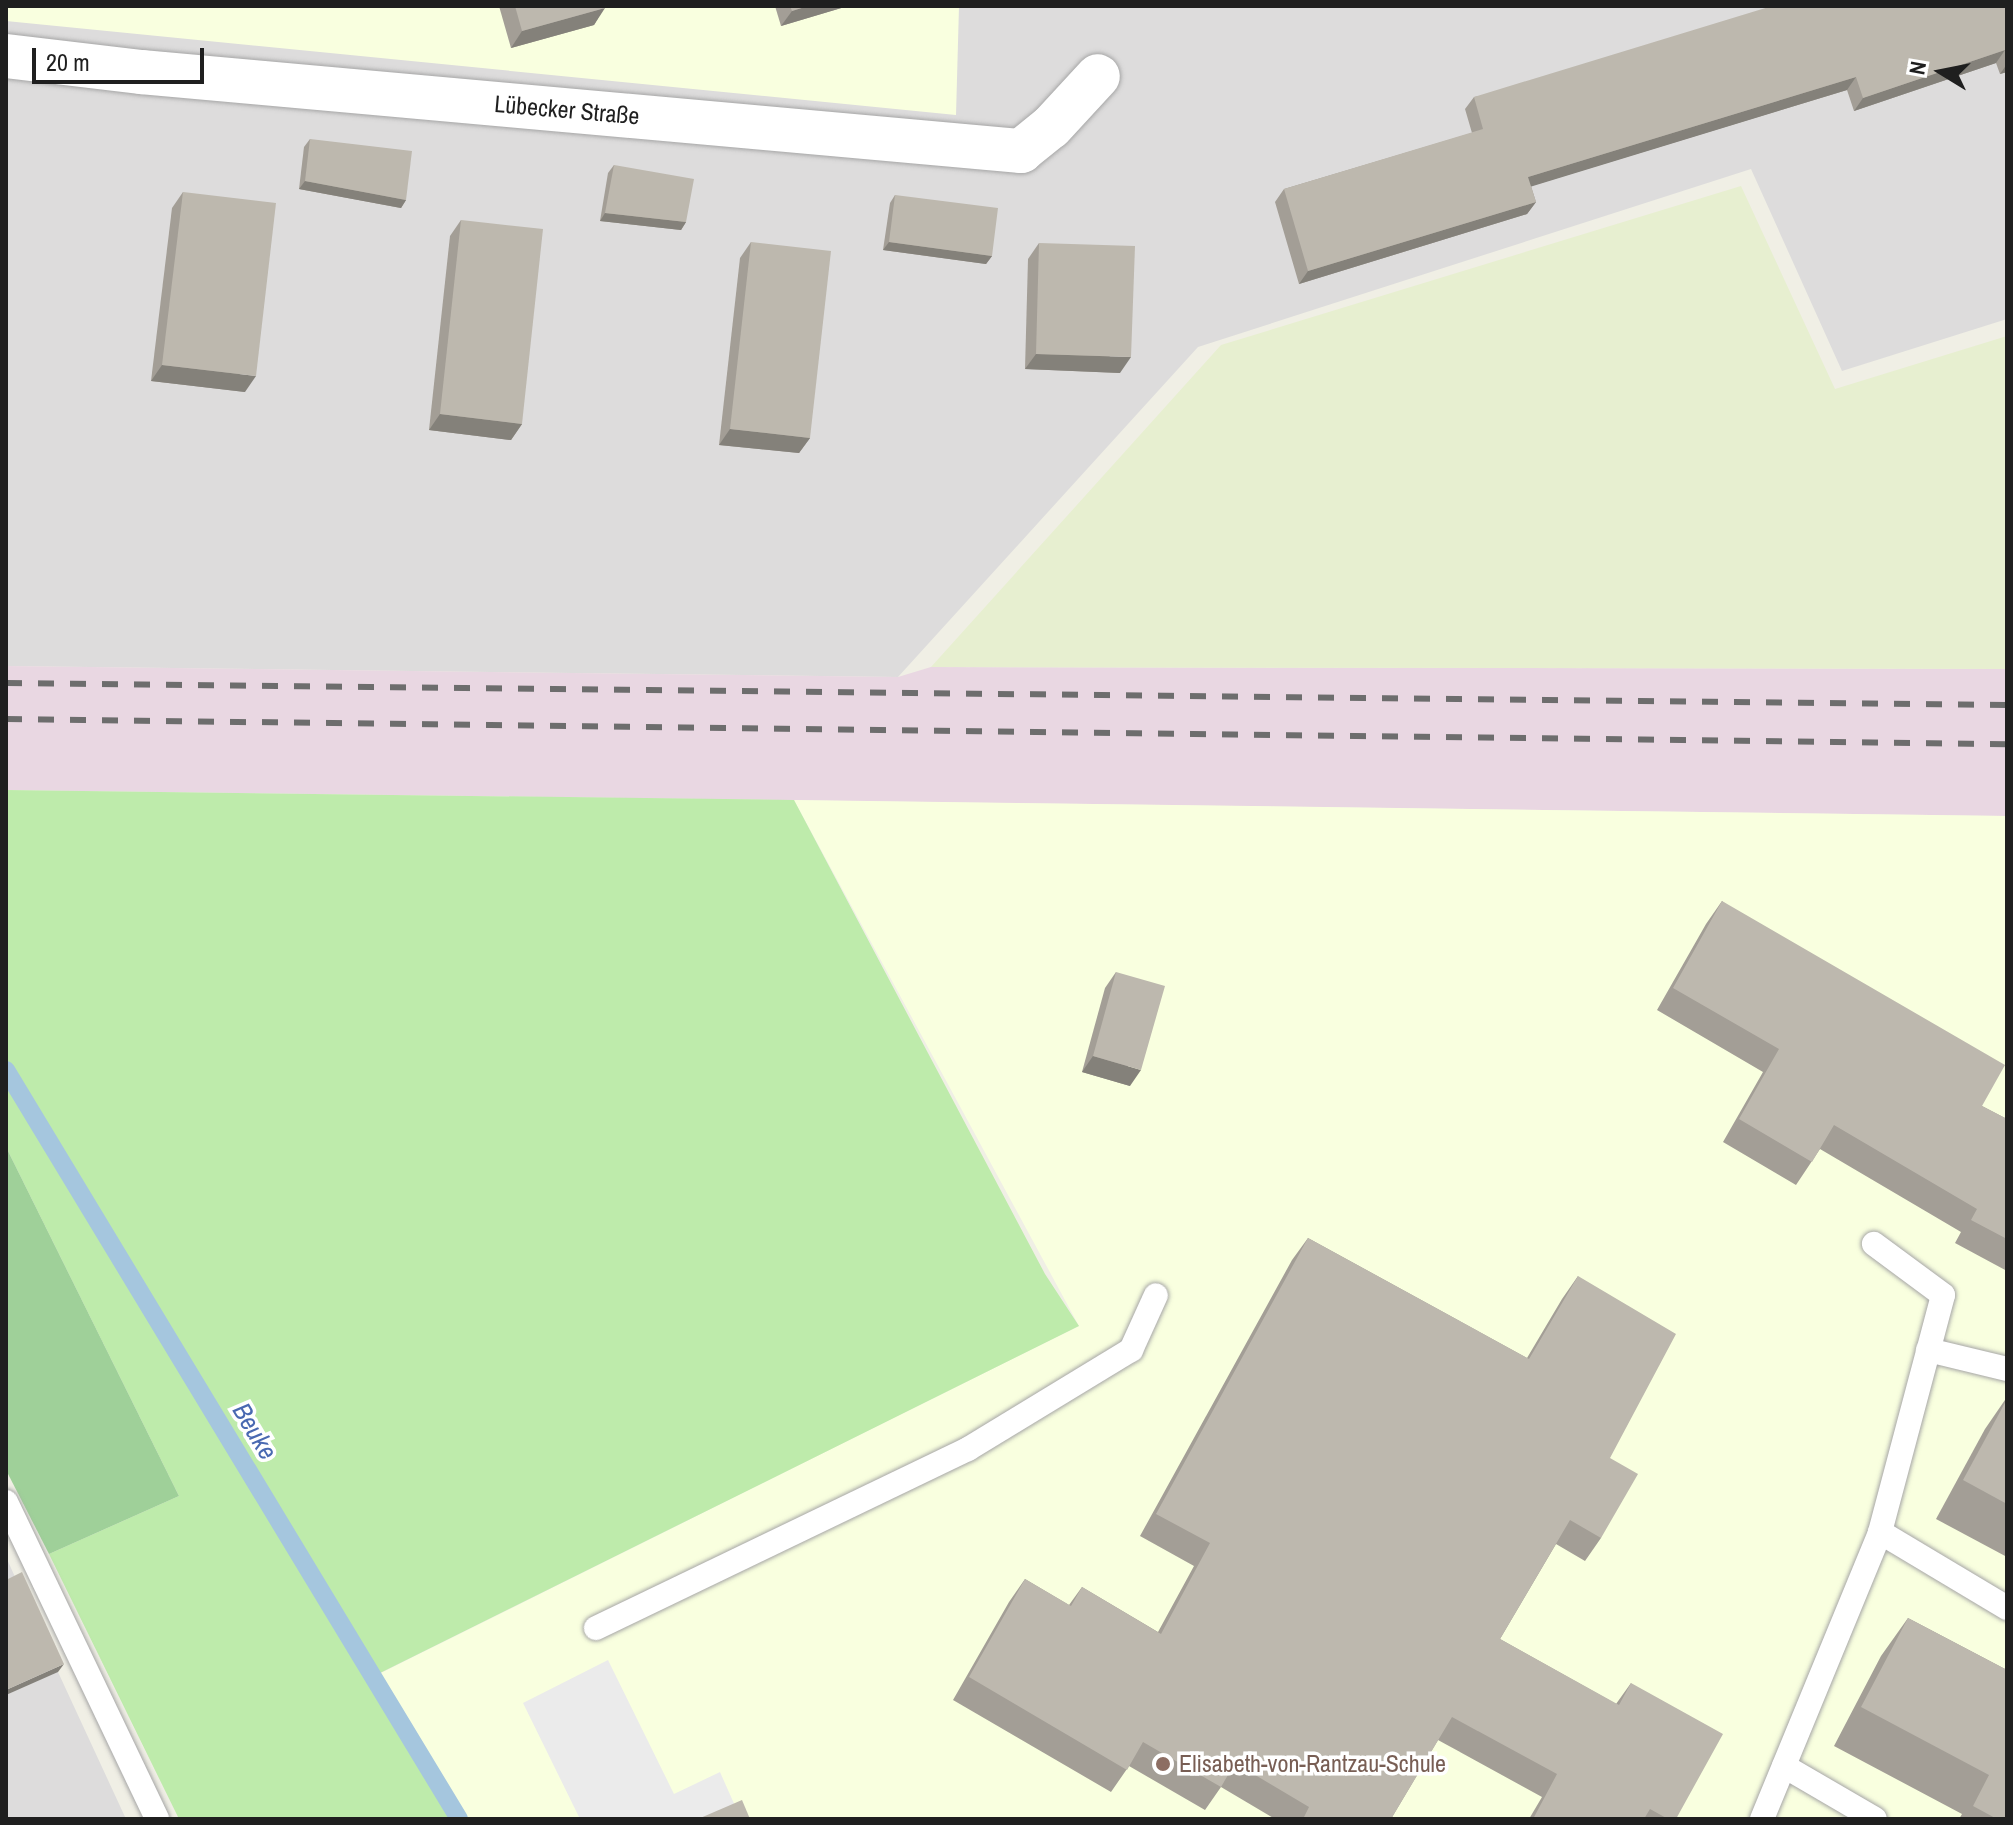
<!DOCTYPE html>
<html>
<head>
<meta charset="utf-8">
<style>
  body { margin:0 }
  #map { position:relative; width:2013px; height:1825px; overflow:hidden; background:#f0efe5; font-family:"Archivo Narrow",sans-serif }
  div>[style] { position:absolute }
  .residential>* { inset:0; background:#dddcdc }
  .industrial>* { inset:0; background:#e9d7e2 }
  .education>* { inset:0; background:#f9ffdf }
  .farmland>* { inset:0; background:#e7efd0 }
  .grass>* { inset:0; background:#beebab }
  .forest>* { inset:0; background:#9fd099 }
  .parking>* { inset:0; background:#ebebeb }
  .stream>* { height:18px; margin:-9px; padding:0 9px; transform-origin:9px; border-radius:9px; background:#a5c6de }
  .roads { filter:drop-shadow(0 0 2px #a6a6a6) drop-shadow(0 0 2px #a6a6a6) }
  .lane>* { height:24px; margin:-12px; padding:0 12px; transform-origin:12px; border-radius:12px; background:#fff }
  .street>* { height:44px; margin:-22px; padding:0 22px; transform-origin:22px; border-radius:22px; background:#fff }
  .rail>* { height:6px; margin-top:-3px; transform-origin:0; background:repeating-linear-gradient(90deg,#6d6d6d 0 16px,transparent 0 32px) }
  .wall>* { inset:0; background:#a39e96 }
  .shaded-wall>* { inset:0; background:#84817a }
  .building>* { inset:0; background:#bdb8ae }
  .dots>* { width:22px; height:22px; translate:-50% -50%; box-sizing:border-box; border:4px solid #fff; border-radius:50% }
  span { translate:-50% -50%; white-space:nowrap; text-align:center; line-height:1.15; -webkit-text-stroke:7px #fff; paint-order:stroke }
  .street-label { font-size:24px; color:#1f1f1f }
  .education-label { font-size:24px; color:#785e54 }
  .left { translate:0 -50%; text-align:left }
  .water-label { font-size:26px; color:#4969b1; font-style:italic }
  .frame { position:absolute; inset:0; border:8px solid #1f1f1f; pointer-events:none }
  .north { position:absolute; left:1901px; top:32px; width:80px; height:80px; -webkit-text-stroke:6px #fff; paint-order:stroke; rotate:280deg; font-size:22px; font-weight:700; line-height:32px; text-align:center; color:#1f1f1f }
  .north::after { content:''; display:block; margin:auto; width:28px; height:36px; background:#1f1f1f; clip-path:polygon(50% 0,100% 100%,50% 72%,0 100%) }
  .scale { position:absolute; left:32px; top:48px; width:172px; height:36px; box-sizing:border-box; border:4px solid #1f1f1f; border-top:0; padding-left:10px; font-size:24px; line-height:28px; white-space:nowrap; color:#1f1f1f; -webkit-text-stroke:6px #fff; paint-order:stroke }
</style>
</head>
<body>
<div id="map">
  <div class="residential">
    <div style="clip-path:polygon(6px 6px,2007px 6px,2007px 319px,1842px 371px,1751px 169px,1198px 347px,898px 677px,6px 666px)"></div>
    <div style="clip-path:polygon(6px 1557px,58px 1672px,126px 1819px,6px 1819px)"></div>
  </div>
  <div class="industrial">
    <div style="clip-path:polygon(6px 666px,898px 677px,931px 667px,2007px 669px,2007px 816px,6px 790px)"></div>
  </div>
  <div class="education">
    <div style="clip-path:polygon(6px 6px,959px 6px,956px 115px,6px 21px)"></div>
    <div style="clip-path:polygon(794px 800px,2007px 816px,2007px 1819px,450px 1819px,371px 1678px,1079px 1326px)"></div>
  </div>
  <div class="farmland">
    <div style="clip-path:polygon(1741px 186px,1835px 389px,2007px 336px,2007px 669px,931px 667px,1221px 345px)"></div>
  </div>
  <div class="grass">
    <div style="clip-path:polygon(6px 790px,794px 800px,1045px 1274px,1079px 1326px,372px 1677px,451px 1819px,179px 1819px,49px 1554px,179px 1496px,6px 1147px)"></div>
  </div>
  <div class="forest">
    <div style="clip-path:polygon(6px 1147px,179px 1496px,49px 1554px,6px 1470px)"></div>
  </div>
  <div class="parking">
    <div style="clip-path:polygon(608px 1660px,674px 1794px,720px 1772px,736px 1808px,711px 1819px,580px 1819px,523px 1703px)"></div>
  </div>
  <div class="stream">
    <div style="left:6px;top:1070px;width:875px;rotate:58.83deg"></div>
  </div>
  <div class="roads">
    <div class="lane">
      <div style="left:1928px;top:1350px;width:81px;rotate:13.5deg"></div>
      <div style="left:6px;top:1502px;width:351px;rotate:64.5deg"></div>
      <div style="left:1880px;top:1532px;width:148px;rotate:30.9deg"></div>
      <div style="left:596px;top:1628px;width:413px;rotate:-25.7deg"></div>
      <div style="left:968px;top:1449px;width:191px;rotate:-31.3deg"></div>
      <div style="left:1131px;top:1350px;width:60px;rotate:-65.6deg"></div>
      <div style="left:1784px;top:1766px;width:105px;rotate:30.2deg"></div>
      <div style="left:1762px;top:1819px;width:310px;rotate:-67.6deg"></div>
      <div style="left:1880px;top:1532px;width:245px;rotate:-75.1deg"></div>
      <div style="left:1943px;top:1295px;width:86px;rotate:-143.5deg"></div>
    </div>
    <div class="street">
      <div style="left:6px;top:56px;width:136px;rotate:6.8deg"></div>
      <div style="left:141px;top:72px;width:884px;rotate:5.13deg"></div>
      <div style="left:1021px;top:151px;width:38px;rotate:-39deg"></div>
      <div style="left:1051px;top:127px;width:69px;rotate:-47.3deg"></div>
    </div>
  </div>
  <div class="rail">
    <div style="left:6px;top:683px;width:2001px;rotate:0.63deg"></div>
    <div style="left:6px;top:719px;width:2001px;rotate:0.72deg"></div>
  </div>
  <div class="wall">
    <div style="clip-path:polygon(499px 6px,605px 6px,594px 25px,511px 48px)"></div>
    <div style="clip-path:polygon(775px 6px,848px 6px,781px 26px)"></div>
    <div style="clip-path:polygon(2007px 6px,2007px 72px,2000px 74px,1996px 63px,1854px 111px,1847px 90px,1531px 186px,1536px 202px,1527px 214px,1299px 284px,1275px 202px,1284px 189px,1472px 133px,1465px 109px,1474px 97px)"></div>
    <div style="clip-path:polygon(310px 139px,406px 200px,401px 208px,299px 189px,304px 147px)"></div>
    <div style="clip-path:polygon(614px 165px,686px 222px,681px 230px,600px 221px,608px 173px)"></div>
    <div style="clip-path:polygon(183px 192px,245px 392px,151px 381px,172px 208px)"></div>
    <div style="clip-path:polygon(895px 195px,992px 256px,986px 264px,883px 250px,890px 203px)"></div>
    <div style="clip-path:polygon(461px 220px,522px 424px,511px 440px,429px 430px,450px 236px)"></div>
    <div style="clip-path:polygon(751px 242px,810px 438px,799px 453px,719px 445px,740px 258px)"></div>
    <div style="clip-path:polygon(1039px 243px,1120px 373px,1025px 369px,1028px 259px)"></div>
    <div style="clip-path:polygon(1722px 901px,1982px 1106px,2007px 1119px,2007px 1271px,1955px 1243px,1961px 1232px,1820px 1149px,1796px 1185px,1723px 1142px,1763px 1072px,1657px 1010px,1706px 924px)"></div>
    <div style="clip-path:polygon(1116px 972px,1130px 1086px,1082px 1072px,1105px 988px)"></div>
    <div style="clip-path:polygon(1308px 1238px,1527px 1358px,1562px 1299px,1578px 1276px,1610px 1458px,1601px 1538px,1585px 1561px,1556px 1544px,1500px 1639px,1616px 1704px,1631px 1683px,1676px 1819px,1529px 1819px,1542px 1797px,1438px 1740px,1391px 1819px,1275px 1819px,1221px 1787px,1205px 1810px,1129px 1766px,1111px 1792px,953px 1700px,1009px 1602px,1025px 1579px,1069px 1605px,1082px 1587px,1158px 1632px,1194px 1566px,1140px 1536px,1292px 1260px)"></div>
    <div style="clip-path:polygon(2007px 1397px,2007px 1557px,1936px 1519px,1985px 1429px)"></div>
    <div style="clip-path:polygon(1908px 1618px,2007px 1670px,2007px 1819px,1959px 1819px,1962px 1814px,1834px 1746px,1881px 1656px)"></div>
  </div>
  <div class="shaded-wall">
    <div style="clip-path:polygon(808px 6px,848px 6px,781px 26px,792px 11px)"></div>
    <div style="clip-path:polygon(605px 8px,594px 25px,511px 48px,522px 31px)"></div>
    <div style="clip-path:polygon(2005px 50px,1996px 63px,1854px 111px,1863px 98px)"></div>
    <div style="clip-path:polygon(2007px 64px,2007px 72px,2000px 74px)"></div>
    <div style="clip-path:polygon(1856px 77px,1847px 90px,1520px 190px,1528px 177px)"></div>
    <div style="clip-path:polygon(305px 181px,406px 200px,401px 208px,299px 189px)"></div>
    <div style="clip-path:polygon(1536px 202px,1527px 214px,1299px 284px,1308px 271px)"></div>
    <div style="clip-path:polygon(605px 213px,686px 222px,681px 230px,600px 221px)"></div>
    <div style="clip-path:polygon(889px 242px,992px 256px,986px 264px,883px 250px)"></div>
    <div style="clip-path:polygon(1036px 354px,1131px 357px,1120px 373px,1025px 369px)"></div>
    <div style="clip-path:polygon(162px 365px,256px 376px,245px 392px,151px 381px)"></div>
    <div style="clip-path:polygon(440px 414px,522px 424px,511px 440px,429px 430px)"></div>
    <div style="clip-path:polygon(730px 429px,810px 438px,799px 453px,719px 445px)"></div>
    <div style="clip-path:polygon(1093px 1056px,1141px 1070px,1130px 1086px,1082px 1072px)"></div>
    <div style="clip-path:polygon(64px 1664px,58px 1672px,6px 1695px,6px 1690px)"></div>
  </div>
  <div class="building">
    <div style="clip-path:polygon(515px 6px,605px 6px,605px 8px,522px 31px)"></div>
    <div style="clip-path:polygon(790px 6px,808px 6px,792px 11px)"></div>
    <div style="clip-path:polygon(1772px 6px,2007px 6px,2007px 56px,2005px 50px,1863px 98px,1856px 77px,1528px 177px,1536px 202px,1308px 271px,1284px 189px,1483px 129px,1474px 97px)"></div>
    <div style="clip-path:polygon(310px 139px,412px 151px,406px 200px,305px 181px)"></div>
    <div style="clip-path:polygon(614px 165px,694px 179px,686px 222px,605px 213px)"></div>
    <div style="clip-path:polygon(183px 192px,276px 203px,256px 376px,162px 365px)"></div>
    <div style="clip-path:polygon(895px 195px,998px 208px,992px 256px,889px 242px)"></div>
    <div style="clip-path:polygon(461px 220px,543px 229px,522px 424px,440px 414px)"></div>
    <div style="clip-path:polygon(751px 242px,831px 251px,810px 438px,730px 429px)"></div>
    <div style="clip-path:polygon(1039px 243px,1135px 246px,1131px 357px,1036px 354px)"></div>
    <div style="clip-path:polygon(1722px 901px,2005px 1065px,1982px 1106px,2007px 1119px,2007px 1239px,1971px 1220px,1977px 1209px,1834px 1125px,1812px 1162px,1739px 1119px,1779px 1049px,1673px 988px)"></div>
    <div style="clip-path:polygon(1116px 972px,1165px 986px,1141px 1070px,1093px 1056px)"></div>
    <div style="clip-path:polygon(1308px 1238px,1529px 1359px,1578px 1276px,1676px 1334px,1610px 1458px,1638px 1474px,1601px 1538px,1570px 1520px,1500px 1639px,1619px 1705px,1631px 1683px,1723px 1734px,1676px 1819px,1668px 1819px,1650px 1809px,1644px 1819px,1533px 1819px,1557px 1774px,1452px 1717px,1391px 1819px,1303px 1819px,1309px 1807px,1235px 1763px,1221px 1787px,1143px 1742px,1127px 1770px,969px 1677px,1025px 1579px,1071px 1606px,1082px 1587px,1161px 1634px,1210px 1543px,1156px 1514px)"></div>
    <div style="clip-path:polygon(2007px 1399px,2007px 1504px,1963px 1480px)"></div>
    <div style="clip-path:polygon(22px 1572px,64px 1664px,6px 1690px,6px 1580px)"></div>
    <div style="clip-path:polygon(1908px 1618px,2007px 1670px,2007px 1819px,1997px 1819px,1973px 1806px,1989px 1775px,1861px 1707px)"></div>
    <div style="clip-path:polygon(742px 1800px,750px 1819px,698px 1819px)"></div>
  </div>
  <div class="dots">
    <div style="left:1163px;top:1764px;background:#8d6e63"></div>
  </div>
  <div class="street-label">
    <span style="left:567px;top:110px;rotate:5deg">Lübecker Straße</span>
  </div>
  <div class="education-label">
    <span class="left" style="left:1179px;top:1764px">Elisabeth-von-Rantzau-Schule</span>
  </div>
  <div class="water-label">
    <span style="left:255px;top:1431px;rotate:59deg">Beuke</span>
  </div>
  <div class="frame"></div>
  <div class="north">N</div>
  <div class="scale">20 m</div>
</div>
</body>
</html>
